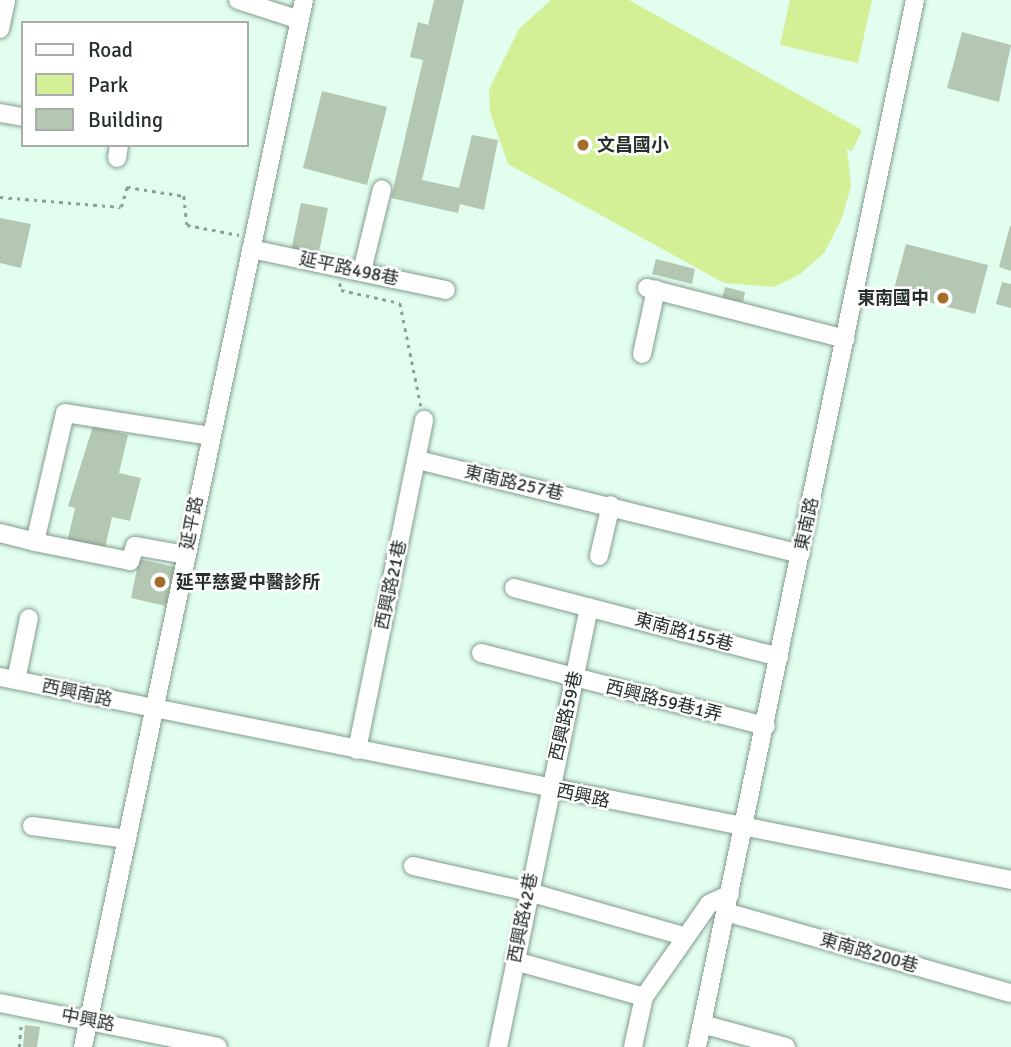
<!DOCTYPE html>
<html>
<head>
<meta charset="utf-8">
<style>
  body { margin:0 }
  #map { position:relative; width:1011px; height:1047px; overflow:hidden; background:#e2feee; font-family:Signika,"Noto Sans TC",sans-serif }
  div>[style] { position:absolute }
  .green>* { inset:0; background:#d4f096 }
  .building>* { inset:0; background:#b4c7b2 }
  .path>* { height:2.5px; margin-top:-1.25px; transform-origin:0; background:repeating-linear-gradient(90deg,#8ca094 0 3.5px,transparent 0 8.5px) }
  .roads { filter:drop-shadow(0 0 2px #829c8d) drop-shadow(0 0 2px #829c8d) }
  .minor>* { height:18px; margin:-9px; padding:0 9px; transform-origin:9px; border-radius:9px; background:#fff }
  .dots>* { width:19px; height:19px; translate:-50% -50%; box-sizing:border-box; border:4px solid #fff; border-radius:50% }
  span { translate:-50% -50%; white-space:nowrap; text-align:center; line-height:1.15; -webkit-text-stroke:5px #fff; paint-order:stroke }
  .poi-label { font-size:18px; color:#27312b; font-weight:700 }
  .left { translate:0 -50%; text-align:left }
  .right { translate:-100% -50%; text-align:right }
  .street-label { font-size:18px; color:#27312b }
  .legend { position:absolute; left:21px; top:21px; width:228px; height:126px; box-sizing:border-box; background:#fff; border:2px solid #a9adaa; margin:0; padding:9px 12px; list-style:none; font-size:21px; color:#27312b }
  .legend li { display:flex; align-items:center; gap:14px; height:35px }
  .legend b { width:35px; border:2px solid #a9adaa }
</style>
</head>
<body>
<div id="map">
  <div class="green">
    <div style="clip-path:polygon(551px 0,629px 0,862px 130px,852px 151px,847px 149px,851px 186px,842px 218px,824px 253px,799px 275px,774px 287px,724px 283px,508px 164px,490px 112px,489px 89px,519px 29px)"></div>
    <div style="clip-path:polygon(790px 0,872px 0,858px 63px,780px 45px)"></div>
  </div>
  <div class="building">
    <div style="clip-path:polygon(434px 0,464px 0,422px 180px,459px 188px,472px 135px,498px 140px,484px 210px,460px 204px,458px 213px,391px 198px,423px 60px,410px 57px,418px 22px,428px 25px)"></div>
    <div style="clip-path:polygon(962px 32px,1011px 45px,999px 102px,947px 88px)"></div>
    <div style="clip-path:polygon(322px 91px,387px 107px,367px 185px,303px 168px)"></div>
    <div style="clip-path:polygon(301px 203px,328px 208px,317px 262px,290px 256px)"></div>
    <div style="clip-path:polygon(0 218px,31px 224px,21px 268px,0 263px)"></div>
    <div style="clip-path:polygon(1010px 226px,1011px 226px,1011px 271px,999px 267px)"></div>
    <div style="clip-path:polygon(906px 244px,988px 265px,975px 314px,893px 293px)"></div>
    <div style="clip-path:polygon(656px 259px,695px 269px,692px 284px,652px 274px)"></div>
    <div style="clip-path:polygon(1002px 282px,1011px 284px,1011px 308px,996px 304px)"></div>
    <div style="clip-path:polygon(725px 287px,745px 292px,743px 302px,722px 298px)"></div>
    <div style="clip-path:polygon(93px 426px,128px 435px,119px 473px,141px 478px,130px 521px,112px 517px,104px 552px,67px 543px,75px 508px,68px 506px)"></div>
    <div style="clip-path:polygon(139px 559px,175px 567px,166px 606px,131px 598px)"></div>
    <div style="clip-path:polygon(25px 1025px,40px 1027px,37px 1047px,23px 1047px)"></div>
  </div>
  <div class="path">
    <div style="left:0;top:197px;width:121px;rotate:4.7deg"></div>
    <div style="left:121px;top:207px;width:21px;rotate:-73deg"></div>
    <div style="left:127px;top:187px;width:58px;rotate:9deg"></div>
    <div style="left:184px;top:196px;width:29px;rotate:84deg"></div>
    <div style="left:187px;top:225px;width:53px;rotate:10.9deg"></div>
    <div style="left:340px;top:283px;width:7px;rotate:82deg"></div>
    <div style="left:341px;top:290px;width:60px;rotate:12.4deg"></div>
    <div style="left:400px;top:303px;width:105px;rotate:78.5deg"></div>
    <div style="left:19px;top:1047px;width:22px;rotate:-85deg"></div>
  </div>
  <div class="roads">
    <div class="minor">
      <div style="left:238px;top:0;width:65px;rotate:17.9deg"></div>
      <div style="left:0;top:29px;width:30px;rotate:-78deg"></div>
      <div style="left:0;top:113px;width:23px;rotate:10deg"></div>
      <div style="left:117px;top:158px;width:13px;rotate:-81deg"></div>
      <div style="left:251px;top:249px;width:199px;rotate:11.9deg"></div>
      <div style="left:362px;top:271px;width:84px;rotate:-76.3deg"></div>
      <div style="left:647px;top:288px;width:205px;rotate:14.4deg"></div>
      <div style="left:642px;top:354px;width:66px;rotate:-77.7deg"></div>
      <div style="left:418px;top:460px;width:394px;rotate:13.8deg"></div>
      <div style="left:0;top:533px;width:36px;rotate:14deg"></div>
      <div style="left:186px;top:555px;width:52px;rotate:-170deg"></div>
      <div style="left:135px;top:546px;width:16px;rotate:108deg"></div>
      <div style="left:130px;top:561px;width:97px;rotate:-168.7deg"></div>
      <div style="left:35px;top:542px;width:132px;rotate:-76.9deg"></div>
      <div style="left:65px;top:413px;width:147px;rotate:9deg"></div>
      <div style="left:599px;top:556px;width:52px;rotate:-76.8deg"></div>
      <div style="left:514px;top:588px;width:274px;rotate:14.6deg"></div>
      <div style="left:481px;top:653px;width:294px;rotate:14.4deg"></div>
      <div style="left:0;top:677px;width:1031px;rotate:11.35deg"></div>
      <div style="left:16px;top:680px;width:63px;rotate:-78.2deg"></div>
      <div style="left:357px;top:750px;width:337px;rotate:-78.5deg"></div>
      <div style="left:32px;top:826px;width:96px;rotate:7.8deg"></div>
      <div style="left:413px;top:866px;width:119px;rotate:12.6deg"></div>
      <div style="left:529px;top:892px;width:160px;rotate:15.9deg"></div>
      <div style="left:726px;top:912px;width:296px;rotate:15.9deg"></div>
      <div style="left:515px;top:961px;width:134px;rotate:15.6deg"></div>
      <div style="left:0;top:1003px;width:222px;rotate:11.4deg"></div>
      <div style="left:702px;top:1024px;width:87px;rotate:15.3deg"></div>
      <div style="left:83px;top:1047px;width:1070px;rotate:-78.08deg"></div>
      <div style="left:498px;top:1047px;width:449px;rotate:-78.3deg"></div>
      <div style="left:633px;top:1047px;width:51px;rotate:-77.6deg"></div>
      <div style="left:644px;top:997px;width:113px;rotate:-55deg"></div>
      <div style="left:709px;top:904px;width:23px;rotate:-25deg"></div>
      <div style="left:697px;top:1047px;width:1069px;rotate:-78.24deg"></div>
    </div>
  </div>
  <div class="dots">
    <div style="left:583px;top:145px;background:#a56c2a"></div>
    <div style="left:943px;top:298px;background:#a56c2a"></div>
    <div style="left:160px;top:582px;background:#a56c2a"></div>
  </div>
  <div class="poi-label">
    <span class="left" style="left:597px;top:145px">文昌國小</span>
    <span class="right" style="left:929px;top:298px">東南國中</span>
    <span class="left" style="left:176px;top:582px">延平慈愛中醫診所</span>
  </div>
  <div class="street-label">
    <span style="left:349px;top:269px;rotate:12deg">延平路498巷</span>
    <span style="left:514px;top:483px;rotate:13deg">東南路257巷</span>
    <span style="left:192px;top:523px;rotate:-79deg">延平路</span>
    <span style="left:807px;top:524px;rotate:-78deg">東南路</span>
    <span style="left:391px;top:585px;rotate:-78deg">西興路21巷</span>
    <span style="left:684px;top:632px;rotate:15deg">東南路155巷</span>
    <span style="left:77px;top:693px;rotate:12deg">西興南路</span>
    <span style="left:664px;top:701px;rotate:14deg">西興路59巷1弄</span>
    <span style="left:566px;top:716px;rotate:-77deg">西興路59巷</span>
    <span style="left:583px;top:796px;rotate:12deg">西興路</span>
    <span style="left:523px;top:918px;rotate:-79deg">西興路42巷</span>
    <span style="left:869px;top:953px;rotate:16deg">東南路200巷</span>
    <span style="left:88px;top:1020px;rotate:11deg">中興路</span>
  </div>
  <ul class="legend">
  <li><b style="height:9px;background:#fff"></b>Road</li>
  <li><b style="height:19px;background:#d4f096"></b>Park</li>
  <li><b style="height:19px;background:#b4c7b2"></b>Building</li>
  </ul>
</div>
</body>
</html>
